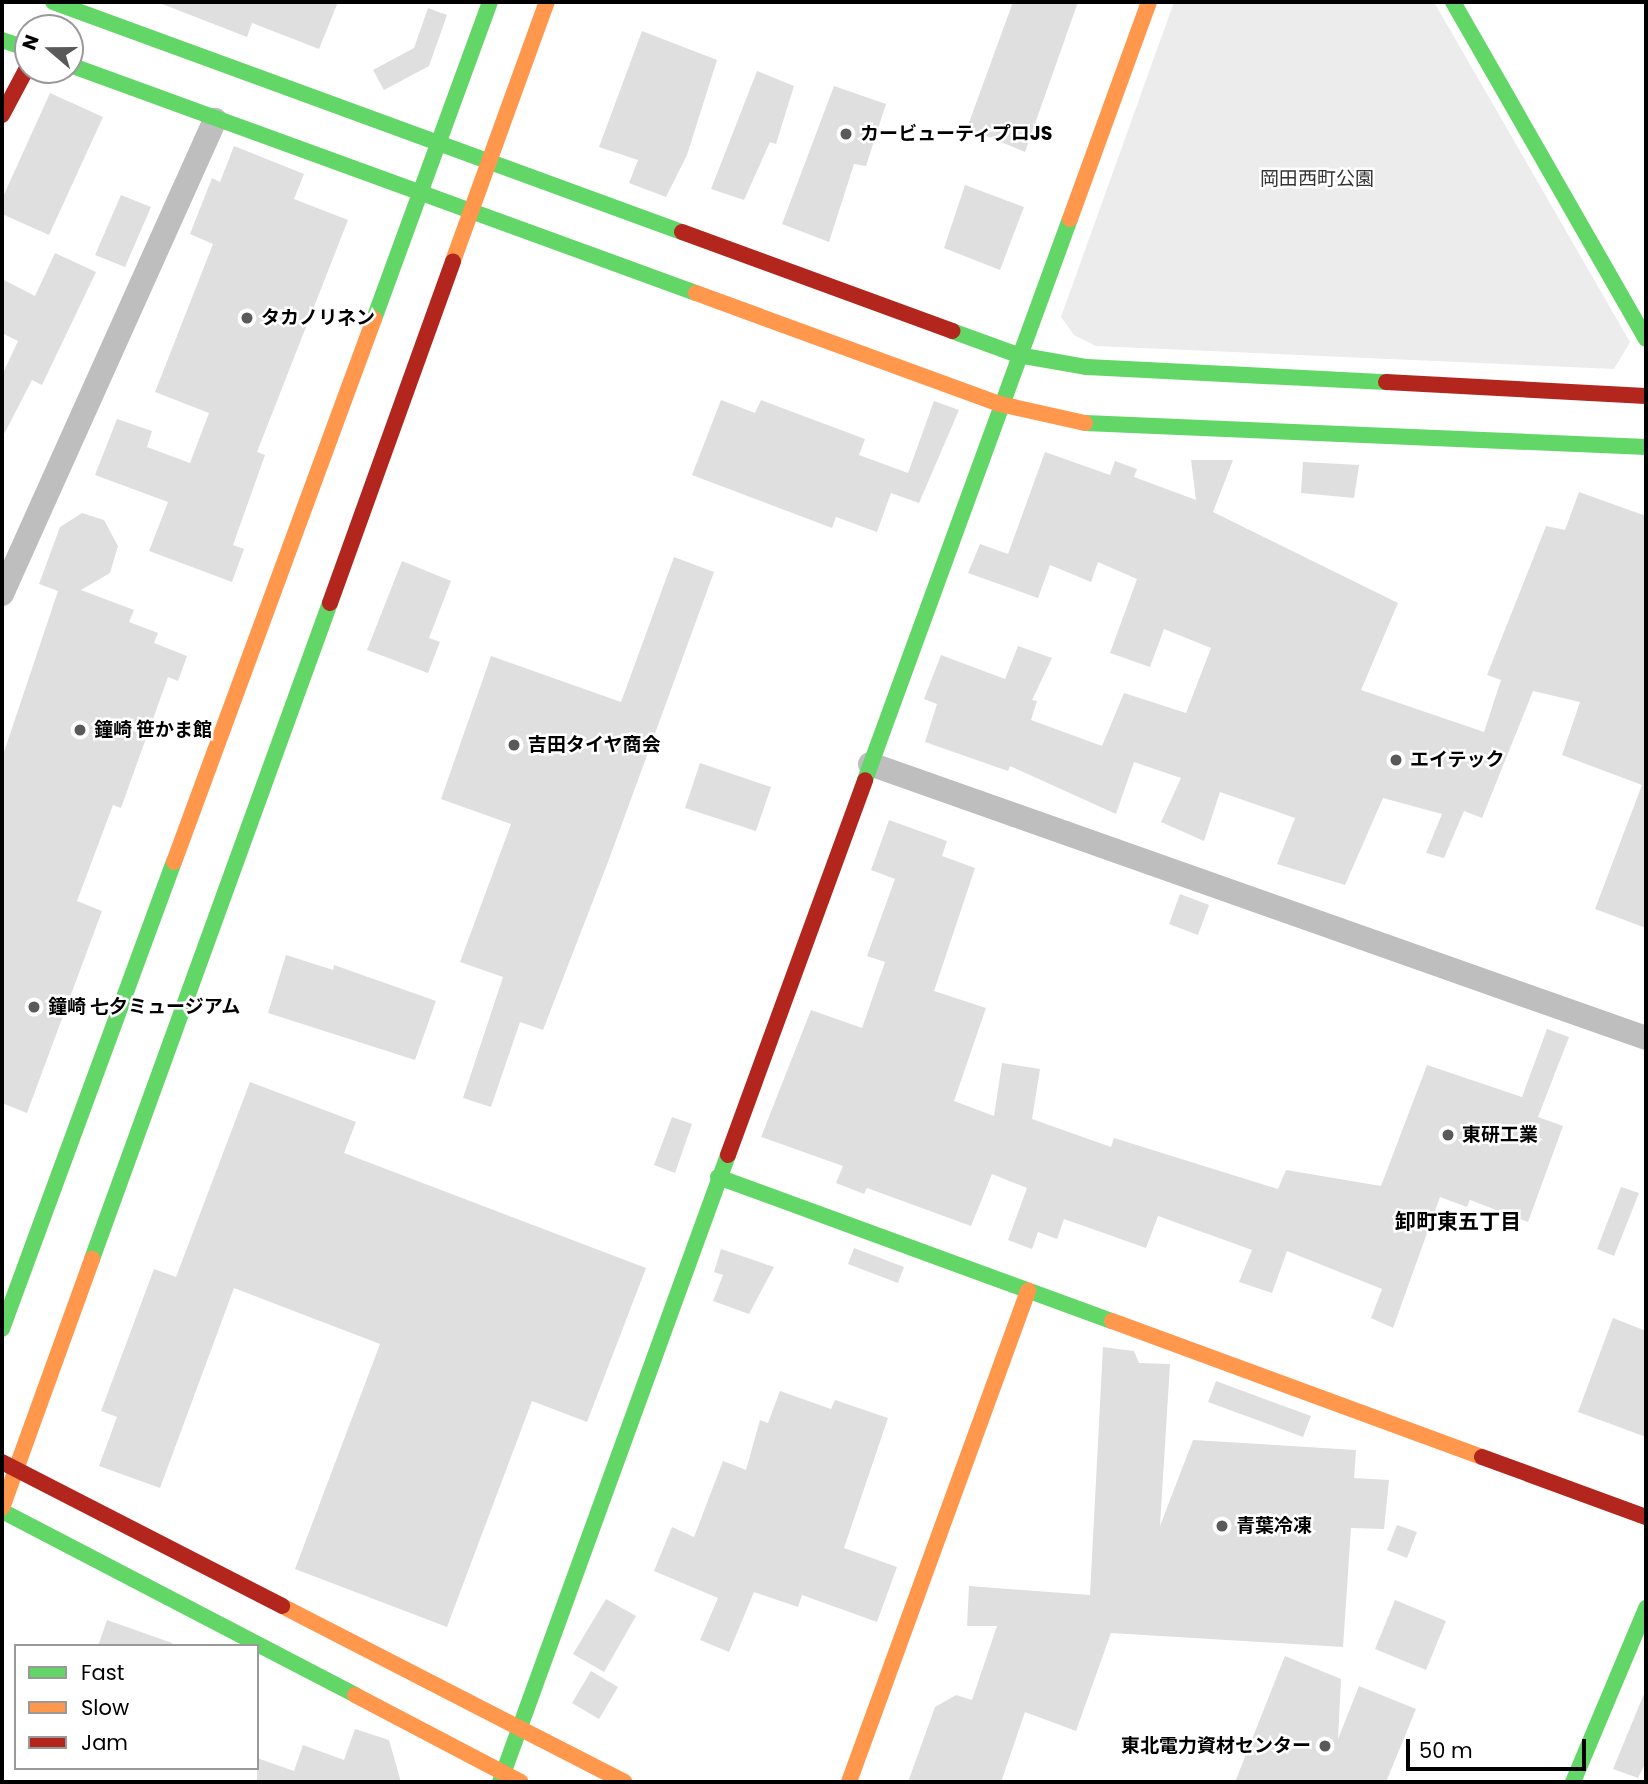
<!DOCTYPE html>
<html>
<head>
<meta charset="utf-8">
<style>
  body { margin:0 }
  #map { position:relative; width:1648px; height:1784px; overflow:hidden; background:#fff; font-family:Poppins,"Noto Sans JP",sans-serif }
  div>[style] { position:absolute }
  .green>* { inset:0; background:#ececec }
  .building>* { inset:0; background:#dfdfdf }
  .street>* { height:24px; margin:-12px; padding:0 12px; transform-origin:12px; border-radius:12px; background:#bebebe }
  .fast>* { height:16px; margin:-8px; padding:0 8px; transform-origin:8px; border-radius:8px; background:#63d668 }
  .slow>* { height:16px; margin:-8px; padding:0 8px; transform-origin:8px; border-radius:8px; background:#ff974d }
  .jam>* { height:16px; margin:-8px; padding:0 8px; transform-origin:8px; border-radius:8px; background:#b3261e }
  .dots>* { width:19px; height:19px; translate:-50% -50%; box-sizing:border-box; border:4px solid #fff; border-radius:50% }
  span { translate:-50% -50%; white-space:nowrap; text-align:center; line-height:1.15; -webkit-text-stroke:5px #fff; paint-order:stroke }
  .poi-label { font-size:19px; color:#000; font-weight:700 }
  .left { translate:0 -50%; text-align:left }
  .right { translate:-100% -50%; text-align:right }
  .park-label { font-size:19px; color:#333 }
  .neighbourhood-label { font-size:21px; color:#000; font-weight:700 }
  .frame { position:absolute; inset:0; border:4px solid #000; pointer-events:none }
  .legend { position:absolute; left:14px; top:1644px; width:245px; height:126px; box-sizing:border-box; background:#fff; border:2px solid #999; margin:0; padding:9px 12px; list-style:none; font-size:21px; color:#000 }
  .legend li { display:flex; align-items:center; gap:14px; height:35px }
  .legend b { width:35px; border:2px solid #999 }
  .north { position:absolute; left:14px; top:14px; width:70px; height:70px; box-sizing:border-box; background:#fff; border:2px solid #999; border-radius:50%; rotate:290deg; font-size:19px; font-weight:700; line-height:28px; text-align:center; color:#000 }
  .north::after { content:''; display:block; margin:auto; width:24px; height:32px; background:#595959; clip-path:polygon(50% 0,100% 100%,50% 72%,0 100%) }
  .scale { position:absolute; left:1406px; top:1739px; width:180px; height:32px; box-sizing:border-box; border:4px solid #000; border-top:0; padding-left:9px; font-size:21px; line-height:24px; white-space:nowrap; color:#000; -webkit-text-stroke:5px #fff; paint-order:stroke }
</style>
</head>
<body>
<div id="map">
  <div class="green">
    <div style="clip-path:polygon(1174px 2px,1434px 2px,1630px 342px,1614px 369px,1096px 346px,1074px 335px,1061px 317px)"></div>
  </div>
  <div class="building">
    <div style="clip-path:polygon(157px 2px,338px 2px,319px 49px,252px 23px,247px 37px)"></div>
    <div style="clip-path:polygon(1013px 2px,1078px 2px,1025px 152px,967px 128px)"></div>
    <div style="clip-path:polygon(428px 8px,447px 15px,429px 66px,384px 90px,373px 70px,414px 48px)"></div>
    <div style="clip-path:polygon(642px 31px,717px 60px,687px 155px,666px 197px,629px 183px,638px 160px,599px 147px)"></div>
    <div style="clip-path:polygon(757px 71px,794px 86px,776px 144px,770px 142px,744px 200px,711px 189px)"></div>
    <div style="clip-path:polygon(834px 86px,886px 104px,866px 166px,854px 164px,829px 242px,782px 224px)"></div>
    <div style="clip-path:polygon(50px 93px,103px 117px,49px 235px,2px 214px,2px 199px)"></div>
    <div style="clip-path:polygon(234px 146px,304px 174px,294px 199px,348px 220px,257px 452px,265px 455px,233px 545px,244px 549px,232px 582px,149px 551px,168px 502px,95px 475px,117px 419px,152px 431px,147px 447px,190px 463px,209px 413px,155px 392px,213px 244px,190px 234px,212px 178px,220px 182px)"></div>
    <div style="clip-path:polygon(965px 185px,1024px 207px,1000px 270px,944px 248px)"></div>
    <div style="clip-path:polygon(121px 195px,151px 207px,125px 267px,95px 255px)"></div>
    <div style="clip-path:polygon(55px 253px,96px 272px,42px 385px,32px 380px,2px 438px,2px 375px,18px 341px,2px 333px,2px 279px,35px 296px)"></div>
    <div style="clip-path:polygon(721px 400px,755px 413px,761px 400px,865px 439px,859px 455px,908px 473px,934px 401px,959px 410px,919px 503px,891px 493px,877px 532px,836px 517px,832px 528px,692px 475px)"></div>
    <div style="clip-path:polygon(1045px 452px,1110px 475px,1115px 461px,1137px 469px,1134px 477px,1196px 500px,1191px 460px,1233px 460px,1213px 512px,1398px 603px,1361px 690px,1484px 732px,1501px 680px,1487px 675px,1546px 526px,1565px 530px,1579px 492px,1646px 516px,1646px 928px,1595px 909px,1642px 785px,1562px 755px,1580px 702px,1533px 691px,1482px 818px,1464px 811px,1444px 858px,1426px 853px,1442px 814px,1383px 798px,1345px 885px,1277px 864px,1295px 818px,1220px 792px,1204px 841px,1161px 822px,1181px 778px,1134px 762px,1116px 814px,1010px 766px,1008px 771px,925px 742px,937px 704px,924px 699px,941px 655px,1005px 679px,1018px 646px,1052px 658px,1032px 700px,1037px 701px,1031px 720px,1102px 746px,1124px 693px,1186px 713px,1211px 648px,1164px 629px,1150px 667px,1110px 653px,1137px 579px,1098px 562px,1091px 582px,1050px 565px,1038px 598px,968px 573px,980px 544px,1008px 554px)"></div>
    <div style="clip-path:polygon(1303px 462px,1359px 465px,1354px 498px,1301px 493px)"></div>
    <div style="clip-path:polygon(82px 513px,104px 520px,118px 546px,110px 573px,81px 590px,134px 610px,129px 622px,158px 633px,154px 643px,187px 656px,178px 681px,168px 677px,121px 808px,113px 805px,77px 901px,102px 911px,27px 1113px,2px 1103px,2px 758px,58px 591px,39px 584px,60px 527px)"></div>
    <div style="clip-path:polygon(674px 557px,714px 572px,608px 862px,543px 1030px,520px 1022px,491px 1107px,463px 1098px,503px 977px,460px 962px,511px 824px,441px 799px,491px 656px,621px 702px)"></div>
    <div style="clip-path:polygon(402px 561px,451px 581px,429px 638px,440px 642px,428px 673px,367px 650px)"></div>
    <div style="clip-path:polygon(700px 763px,771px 787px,756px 831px,685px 808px)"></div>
    <div style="clip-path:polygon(889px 820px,947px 841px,942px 856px,975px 868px,934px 991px,986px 1008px,954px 1101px,994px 1116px,1002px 1063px,1040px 1069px,1032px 1119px,1111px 1147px,1114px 1138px,1278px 1189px,1286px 1170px,1381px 1186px,1427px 1065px,1522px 1097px,1547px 1029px,1569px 1037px,1538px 1117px,1563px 1126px,1528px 1222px,1470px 1200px,1467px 1207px,1440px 1197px,1393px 1328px,1371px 1318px,1382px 1289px,1287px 1251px,1272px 1293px,1239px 1282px,1252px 1250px,1158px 1216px,1146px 1248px,1064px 1219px,1057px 1239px,1038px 1232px,1032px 1249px,1008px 1240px,1027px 1188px,992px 1174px,971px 1226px,867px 1188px,864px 1194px,836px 1183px,843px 1166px,761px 1137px,811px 1010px,862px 1028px,885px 962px,867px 956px,895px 879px,871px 870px)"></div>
    <div style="clip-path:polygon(1180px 894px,1209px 905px,1198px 935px,1169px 924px)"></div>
    <div style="clip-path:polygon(286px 955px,333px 970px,334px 965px,436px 1001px,415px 1060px,268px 1013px)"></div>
    <div style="clip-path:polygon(250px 1082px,356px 1122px,344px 1153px,646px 1268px,587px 1422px,532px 1401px,447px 1627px,295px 1569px,380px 1344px,234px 1288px,160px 1488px,99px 1466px,117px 1417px,101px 1411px,154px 1269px,176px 1277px)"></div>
    <div style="clip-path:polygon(672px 1117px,692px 1124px,675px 1173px,654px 1165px)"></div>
    <div style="clip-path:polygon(1621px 1187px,1639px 1193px,1614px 1256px,1597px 1249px)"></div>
    <div style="clip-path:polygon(854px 1248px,904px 1267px,898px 1283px,848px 1264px)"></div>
    <div style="clip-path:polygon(721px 1249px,774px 1267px,749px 1314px,713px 1301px,723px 1275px,714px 1272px)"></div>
    <div style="clip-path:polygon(1613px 1318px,1646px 1331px,1646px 1437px,1578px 1412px)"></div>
    <div style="clip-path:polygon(1103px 1347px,1134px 1351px,1139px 1363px,1170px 1364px,1160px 1526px,1193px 1440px,1356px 1450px,1354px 1478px,1389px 1480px,1384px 1529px,1351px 1528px,1343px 1647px,1111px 1633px,1076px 1731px,1025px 1712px,1001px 1782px,908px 1782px,935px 1707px,956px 1695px,972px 1700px,997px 1626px,967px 1626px,969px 1586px,1090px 1595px)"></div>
    <div style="clip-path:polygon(1216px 1381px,1311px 1416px,1303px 1437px,1208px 1402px)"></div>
    <div style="clip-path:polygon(780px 1391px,831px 1409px,835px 1400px,888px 1418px,844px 1548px,897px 1567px,877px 1622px,802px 1595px,798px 1607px,754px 1592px,729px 1652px,700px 1640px,718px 1598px,654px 1571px,672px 1527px,694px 1537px,723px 1461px,746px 1470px,760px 1420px,768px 1423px)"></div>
    <div style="clip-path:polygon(1397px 1525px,1417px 1532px,1407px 1558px,1387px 1550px)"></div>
    <div style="clip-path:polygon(606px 1599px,636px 1616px,604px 1672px,573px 1654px)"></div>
    <div style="clip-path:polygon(1395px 1600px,1446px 1621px,1426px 1670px,1375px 1649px)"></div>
    <div style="clip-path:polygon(107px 1620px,172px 1643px,172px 1646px,98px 1646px)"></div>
    <div style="clip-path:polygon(1285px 1656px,1341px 1679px,1338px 1739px,1359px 1686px,1416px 1709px,1386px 1782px,1235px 1782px)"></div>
    <div style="clip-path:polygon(591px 1671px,618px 1687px,599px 1719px,572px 1703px)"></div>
    <div style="clip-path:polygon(1646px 1689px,1646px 1762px,1638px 1778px,1613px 1769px)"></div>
    <div style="clip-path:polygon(355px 1729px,389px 1740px,401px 1782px,257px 1782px,257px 1758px,294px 1771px,303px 1745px,344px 1760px)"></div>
  </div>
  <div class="street">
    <div style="left:2px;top:594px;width:520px;rotate:-65.8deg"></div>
    <div style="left:870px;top:764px;width:823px;rotate:19.45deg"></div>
  </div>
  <div class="fast">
    <div style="left:53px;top:2px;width:670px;rotate:20.09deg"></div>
    <div style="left:1453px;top:2px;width:388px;rotate:60.2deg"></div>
    <div style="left:2px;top:40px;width:28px;rotate:19deg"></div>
    <div style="left:70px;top:65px;width:666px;rotate:20.01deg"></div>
    <div style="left:374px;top:319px;width:338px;rotate:-69.9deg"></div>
    <div style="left:952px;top:331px;width:70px;rotate:20deg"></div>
    <div style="left:1018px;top:355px;width:70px;rotate:9.9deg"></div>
    <div style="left:1087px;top:367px;width:299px;rotate:2.9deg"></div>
    <div style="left:1085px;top:423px;width:562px;rotate:2.45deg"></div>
    <div style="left:865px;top:780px;width:597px;rotate:-69.93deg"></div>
    <div style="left:718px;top:1177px;width:419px;rotate:20.1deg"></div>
    <div style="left:92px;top:1259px;width:698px;rotate:-70.06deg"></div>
    <div style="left:2px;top:1329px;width:498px;rotate:-69.8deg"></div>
    <div style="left:2px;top:1511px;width:398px;rotate:27.5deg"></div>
    <div style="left:500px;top:1782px;width:667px;rotate:-70.02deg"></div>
    <div style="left:1573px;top:1782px;width:189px;rotate:-67.2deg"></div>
  </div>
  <div class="slow">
    <div style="left:1070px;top:219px;width:231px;rotate:-70deg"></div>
    <div style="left:453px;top:261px;width:276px;rotate:-70.1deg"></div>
    <div style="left:696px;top:293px;width:324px;rotate:20.1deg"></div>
    <div style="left:1000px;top:404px;width:87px;rotate:12.6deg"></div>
    <div style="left:174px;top:862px;width:579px;rotate:-69.78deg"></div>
    <div style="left:1112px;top:1321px;width:394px;rotate:20.2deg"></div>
    <div style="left:2px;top:1508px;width:265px;rotate:-70.1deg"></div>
    <div style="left:282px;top:1606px;width:385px;rotate:27.2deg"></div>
    <div style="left:355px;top:1695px;width:187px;rotate:27.7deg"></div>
    <div style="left:849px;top:1782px;width:523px;rotate:-69.97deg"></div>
  </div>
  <div class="jam">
    <div style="left:2px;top:115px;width:55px;rotate:-62deg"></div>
    <div style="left:682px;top:232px;width:288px;rotate:20.1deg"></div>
    <div style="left:1386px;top:382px;width:260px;rotate:3.1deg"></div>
    <div style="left:330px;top:603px;width:363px;rotate:-70.2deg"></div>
    <div style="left:728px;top:1155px;width:399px;rotate:-69.9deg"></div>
    <div style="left:1482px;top:1457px;width:175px;rotate:20.1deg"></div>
    <div style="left:2px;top:1462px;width:315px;rotate:27.2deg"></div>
  </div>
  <div class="dots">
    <div style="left:846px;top:134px;background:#595959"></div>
    <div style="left:247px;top:318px;background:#595959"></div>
    <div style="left:80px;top:730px;background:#595959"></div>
    <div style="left:514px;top:745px;background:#595959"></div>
    <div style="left:1396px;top:760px;background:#595959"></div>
    <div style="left:34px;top:1007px;background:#595959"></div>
    <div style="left:1448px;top:1135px;background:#595959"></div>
    <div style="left:1222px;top:1526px;background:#595959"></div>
    <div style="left:1325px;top:1746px;background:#595959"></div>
  </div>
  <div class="poi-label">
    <span class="left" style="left:860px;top:134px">カービューティプロJS</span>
    <span class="left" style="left:261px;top:318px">タカノリネン</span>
    <span class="left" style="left:94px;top:730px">鐘崎 笹かま館</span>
    <span class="left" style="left:528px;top:745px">吉田タイヤ商会</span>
    <span class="left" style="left:1410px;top:760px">エイテック</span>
    <span class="left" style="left:48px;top:1007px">鐘崎 七夕ミュージアム</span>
    <span class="left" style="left:1462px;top:1135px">東研工業</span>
    <span class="left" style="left:1236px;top:1526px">青葉冷凍</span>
    <span class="right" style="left:1311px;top:1746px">東北電力資材センター</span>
  </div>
  <div class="park-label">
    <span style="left:1317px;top:179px">岡田西町公園</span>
  </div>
  <div class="neighbourhood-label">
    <span style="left:1458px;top:1222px">卸町東五丁目</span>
  </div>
  <div class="frame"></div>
  <ul class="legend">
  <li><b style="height:9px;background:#63d668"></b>Fast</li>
  <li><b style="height:9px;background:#ff974d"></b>Slow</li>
  <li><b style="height:9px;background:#b3261e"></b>Jam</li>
  </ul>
  <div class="north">N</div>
  <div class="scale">50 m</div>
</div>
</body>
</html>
